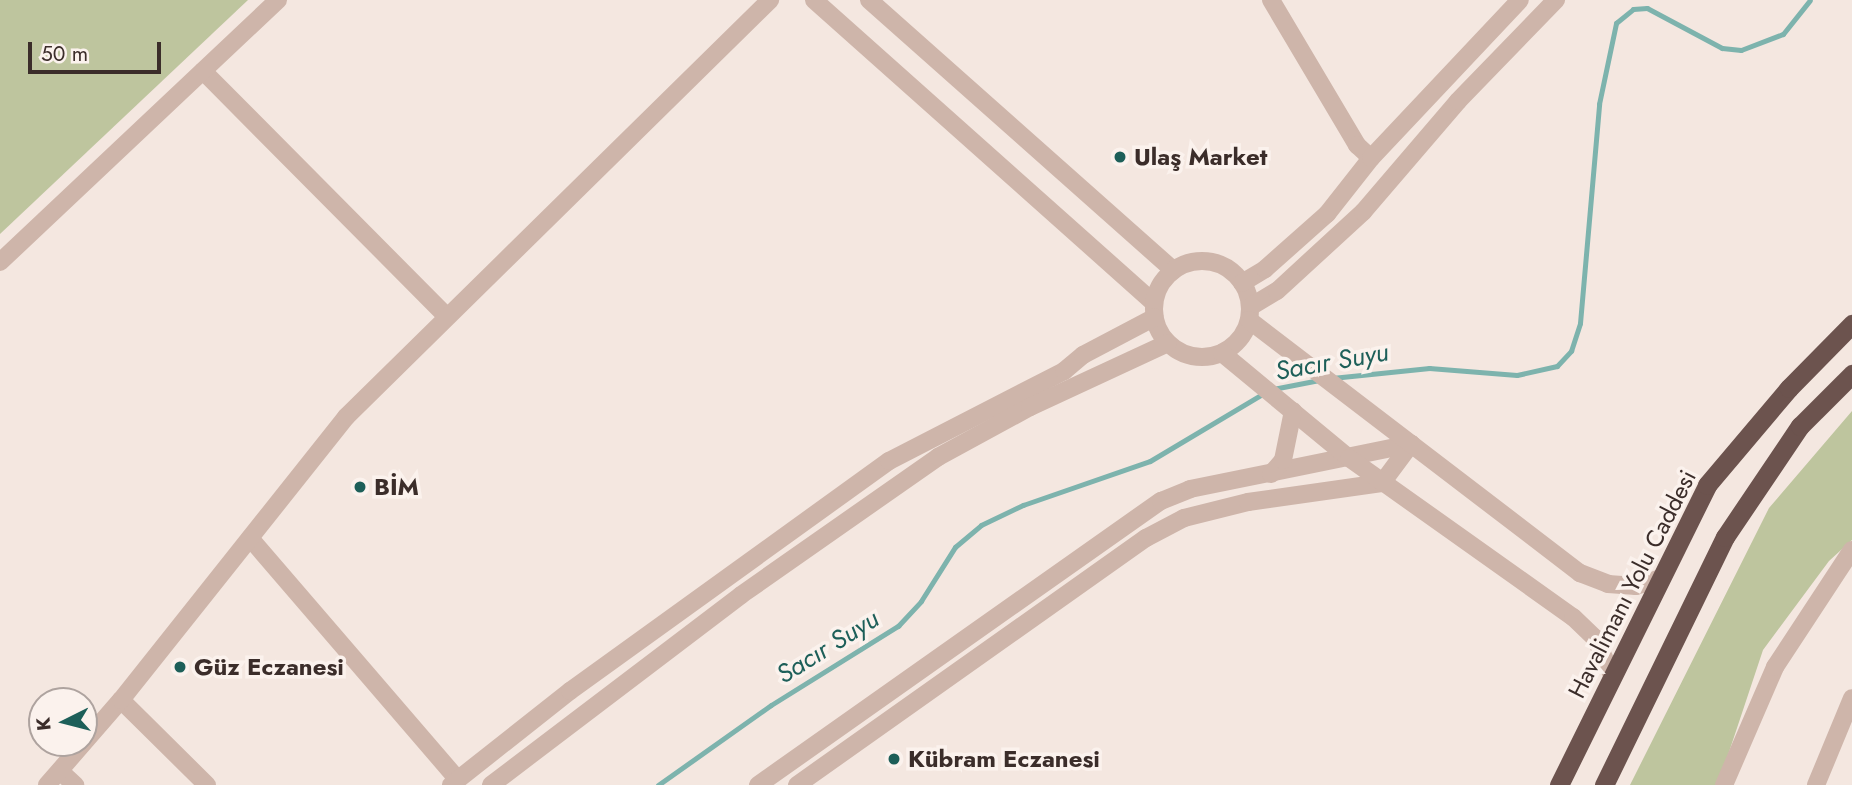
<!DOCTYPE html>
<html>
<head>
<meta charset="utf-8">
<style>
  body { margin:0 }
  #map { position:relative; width:1852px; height:785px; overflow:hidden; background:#f4e7e0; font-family:Jost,sans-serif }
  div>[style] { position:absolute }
  .green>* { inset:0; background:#bec59e }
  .stream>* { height:5px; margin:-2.5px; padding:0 2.5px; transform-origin:2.5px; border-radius:2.5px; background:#7db3ad }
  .minor>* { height:18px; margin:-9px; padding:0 9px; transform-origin:9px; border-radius:9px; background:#ceb5aa }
  .tertiary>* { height:18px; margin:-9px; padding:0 9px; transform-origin:9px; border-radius:9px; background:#ceb5aa }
  .tertiary>.ring { margin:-9px; padding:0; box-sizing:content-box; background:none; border:18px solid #ceb5aa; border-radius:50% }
  .trunk>* { height:19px; margin:-9.5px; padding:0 9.5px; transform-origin:9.5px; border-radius:9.5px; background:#6c534e }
  .dots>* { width:19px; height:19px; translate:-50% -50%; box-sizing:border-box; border:4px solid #fbf2ed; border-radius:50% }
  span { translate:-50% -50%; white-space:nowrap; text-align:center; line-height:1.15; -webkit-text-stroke:7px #fbf2ed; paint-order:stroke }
  .poi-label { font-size:24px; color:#3b2d2a; font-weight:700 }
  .left { translate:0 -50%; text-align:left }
  .street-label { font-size:24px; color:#3b2d2a }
  .water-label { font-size:26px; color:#1d5f59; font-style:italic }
  .north { position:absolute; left:28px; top:687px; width:70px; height:70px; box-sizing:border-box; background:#fbf2ed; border:2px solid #aea39f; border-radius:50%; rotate:264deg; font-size:19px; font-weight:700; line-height:28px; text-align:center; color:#3b2d2a }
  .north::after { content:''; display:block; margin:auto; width:24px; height:32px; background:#1d5f59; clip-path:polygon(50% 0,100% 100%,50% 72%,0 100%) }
  .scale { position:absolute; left:28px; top:42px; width:133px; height:32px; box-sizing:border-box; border:4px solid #3b2d2a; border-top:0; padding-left:9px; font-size:21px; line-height:24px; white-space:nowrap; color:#3b2d2a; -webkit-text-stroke:5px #fbf2ed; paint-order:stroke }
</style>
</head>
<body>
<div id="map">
  <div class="green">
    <div style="clip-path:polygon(0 0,248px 0,0 234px)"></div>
    <div style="clip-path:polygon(1852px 411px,1852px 540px,1829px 561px,1763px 650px,1718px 785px,1630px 785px,1769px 508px)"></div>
  </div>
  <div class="stream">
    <div style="left:1332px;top:378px;width:98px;rotate:-5.9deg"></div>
    <div style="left:1429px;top:368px;width:88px;rotate:4.5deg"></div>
    <div style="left:1517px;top:375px;width:41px;rotate:-12.7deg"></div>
    <div style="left:1557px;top:366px;width:21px;rotate:-47deg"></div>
    <div style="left:1571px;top:351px;width:29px;rotate:-72deg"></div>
    <div style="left:1580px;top:323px;width:220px;rotate:-85deg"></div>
    <div style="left:1599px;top:104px;width:83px;rotate:-78.1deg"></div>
    <div style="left:1616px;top:23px;width:22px;rotate:-39deg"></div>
    <div style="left:1633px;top:9px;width:14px;rotate:-4deg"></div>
    <div style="left:1647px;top:8px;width:85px;rotate:28.1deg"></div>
    <div style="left:1722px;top:48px;width:19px;rotate:6deg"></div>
    <div style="left:1741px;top:50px;width:45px;rotate:-20.9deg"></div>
    <div style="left:1783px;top:34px;width:43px;rotate:-51.5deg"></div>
    <div style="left:1273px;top:389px;width:47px;rotate:-11.1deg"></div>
    <div style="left:658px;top:785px;width:138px;rotate:-35.3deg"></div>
    <div style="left:771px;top:705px;width:150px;rotate:-31.9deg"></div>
    <div style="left:898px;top:626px;width:34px;rotate:-47deg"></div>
    <div style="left:921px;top:601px;width:64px;rotate:-57.8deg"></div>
    <div style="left:955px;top:547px;width:34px;rotate:-40deg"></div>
    <div style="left:981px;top:525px;width:47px;rotate:-25.5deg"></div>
    <div style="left:1023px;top:505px;width:134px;rotate:-19.1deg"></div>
    <div style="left:1150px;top:461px;width:133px;rotate:-30.8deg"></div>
  </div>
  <div class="minor">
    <div style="left:1271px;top:0;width:169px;rotate:59.3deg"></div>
    <div style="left:1357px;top:145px;width:19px;rotate:43deg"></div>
    <div style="left:203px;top:71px;width:344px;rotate:45.2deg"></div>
    <div style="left:250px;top:538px;width:318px;rotate:49.3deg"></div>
    <div style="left:121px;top:700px;width:121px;rotate:44.7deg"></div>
    <div style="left:60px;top:771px;width:21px;rotate:43deg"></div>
    <div style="left:47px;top:785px;width:113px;rotate:-49deg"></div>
    <div style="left:121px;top:700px;width:362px;rotate:-51.5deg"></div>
    <div style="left:346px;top:417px;width:595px;rotate:-44.52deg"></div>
    <div style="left:758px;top:785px;width:493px;rotate:-35.2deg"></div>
    <div style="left:1161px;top:501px;width:31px;rotate:-22deg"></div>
    <div style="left:1190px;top:489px;width:226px;rotate:-11.5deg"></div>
    <div style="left:797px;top:785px;width:428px;rotate:-35.3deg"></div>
    <div style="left:1146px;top:538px;width:43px;rotate:-27.8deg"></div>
    <div style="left:1184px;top:518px;width:66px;rotate:-14deg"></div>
    <div style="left:1248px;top:502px;width:135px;rotate:-8.1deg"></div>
    <div style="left:1382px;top:483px;width:49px;rotate:-53.4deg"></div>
    <div style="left:1724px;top:785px;width:129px;rotate:-66.6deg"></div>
    <div style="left:1775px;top:667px;width:140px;rotate:-56.7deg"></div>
    <div style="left:1816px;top:785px;width:94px;rotate:-67.5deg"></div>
  </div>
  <div class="tertiary">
    <div style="left:814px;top:0;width:455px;rotate:41.7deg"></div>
    <div style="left:869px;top:0;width:407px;rotate:41.6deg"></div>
    <div class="ring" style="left:1154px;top:261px;width:78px;height:78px"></div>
    <div style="left:0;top:262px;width:382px;rotate:-43.3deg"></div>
    <div style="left:1242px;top:283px;width:27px;rotate:-31deg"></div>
    <div style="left:1265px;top:269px;width:83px;rotate:-41.6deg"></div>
    <div style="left:1327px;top:214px;width:71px;rotate:-51.8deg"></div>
    <div style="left:1371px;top:158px;width:217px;rotate:-46.7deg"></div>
    <div style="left:1250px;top:307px;width:31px;rotate:-31deg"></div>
    <div style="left:1277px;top:291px;width:117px;rotate:-42.6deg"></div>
    <div style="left:1363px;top:212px;width:146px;rotate:-49.4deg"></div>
    <div style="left:1458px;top:101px;width:141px;rotate:-45.9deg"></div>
    <div style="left:1249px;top:320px;width:417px;rotate:37.4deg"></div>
    <div style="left:1580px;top:573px;width:30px;rotate:21deg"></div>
    <div style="left:1608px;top:584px;width:28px;rotate:4deg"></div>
    <div style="left:1636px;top:586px;width:26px;rotate:-18deg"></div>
    <div style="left:1222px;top:353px;width:165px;rotate:39.6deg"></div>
    <div style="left:1349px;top:458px;width:275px;rotate:35.4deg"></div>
    <div style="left:1573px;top:617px;width:30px;rotate:44deg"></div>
    <div style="left:1595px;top:638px;width:41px;rotate:65.3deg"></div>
    <div style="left:1271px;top:474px;width:18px;rotate:-49deg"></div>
    <div style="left:1283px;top:460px;width:50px;rotate:-78.5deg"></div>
    <div style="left:451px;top:785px;width:152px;rotate:-38.3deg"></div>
    <div style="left:570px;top:691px;width:393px;rotate:-35.8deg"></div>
    <div style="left:889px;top:461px;width:197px;rotate:-27.2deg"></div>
    <div style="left:1064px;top:371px;width:25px;rotate:-40deg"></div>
    <div style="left:1083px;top:355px;width:81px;rotate:-27.8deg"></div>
    <div style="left:491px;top:785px;width:314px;rotate:-37.2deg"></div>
    <div style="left:741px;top:595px;width:241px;rotate:-35deg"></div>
    <div style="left:938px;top:457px;width:105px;rotate:-28.5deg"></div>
    <div style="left:1030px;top:407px;width:152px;rotate:-24.9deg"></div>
  </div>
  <div class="trunk">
    <div style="left:1559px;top:785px;width:335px;rotate:-63.7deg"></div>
    <div style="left:1707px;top:485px;width:127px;rotate:-49.8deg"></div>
    <div style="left:1789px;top:388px;width:90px;rotate:-45.5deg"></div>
    <div style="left:1604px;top:785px;width:276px;rotate:-64deg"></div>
    <div style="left:1725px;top:537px;width:134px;rotate:-56deg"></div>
    <div style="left:1800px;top:426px;width:74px;rotate:-45deg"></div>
  </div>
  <div class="dots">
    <div style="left:1120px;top:157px;background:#1d5f59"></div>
    <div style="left:360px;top:487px;background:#1d5f59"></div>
    <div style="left:180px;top:667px;background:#1d5f59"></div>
    <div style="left:894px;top:759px;background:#1d5f59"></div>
  </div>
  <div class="poi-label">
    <span class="left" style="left:1134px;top:157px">Ulaş Market</span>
    <span class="left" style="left:374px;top:487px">BİM</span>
    <span class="left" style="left:194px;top:667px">Güz Eczanesi</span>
    <span class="left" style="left:908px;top:759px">Kübram Eczanesi</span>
  </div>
  <div class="street-label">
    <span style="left:1632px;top:584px;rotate:-63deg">Havalimanı Yolu Caddesi</span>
  </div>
  <div class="water-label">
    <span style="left:1332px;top:362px;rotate:-10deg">Sacır Suyu</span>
    <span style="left:828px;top:647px;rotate:-32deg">Sacır Suyu</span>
  </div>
  <div class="north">K</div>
  <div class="scale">50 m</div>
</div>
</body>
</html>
